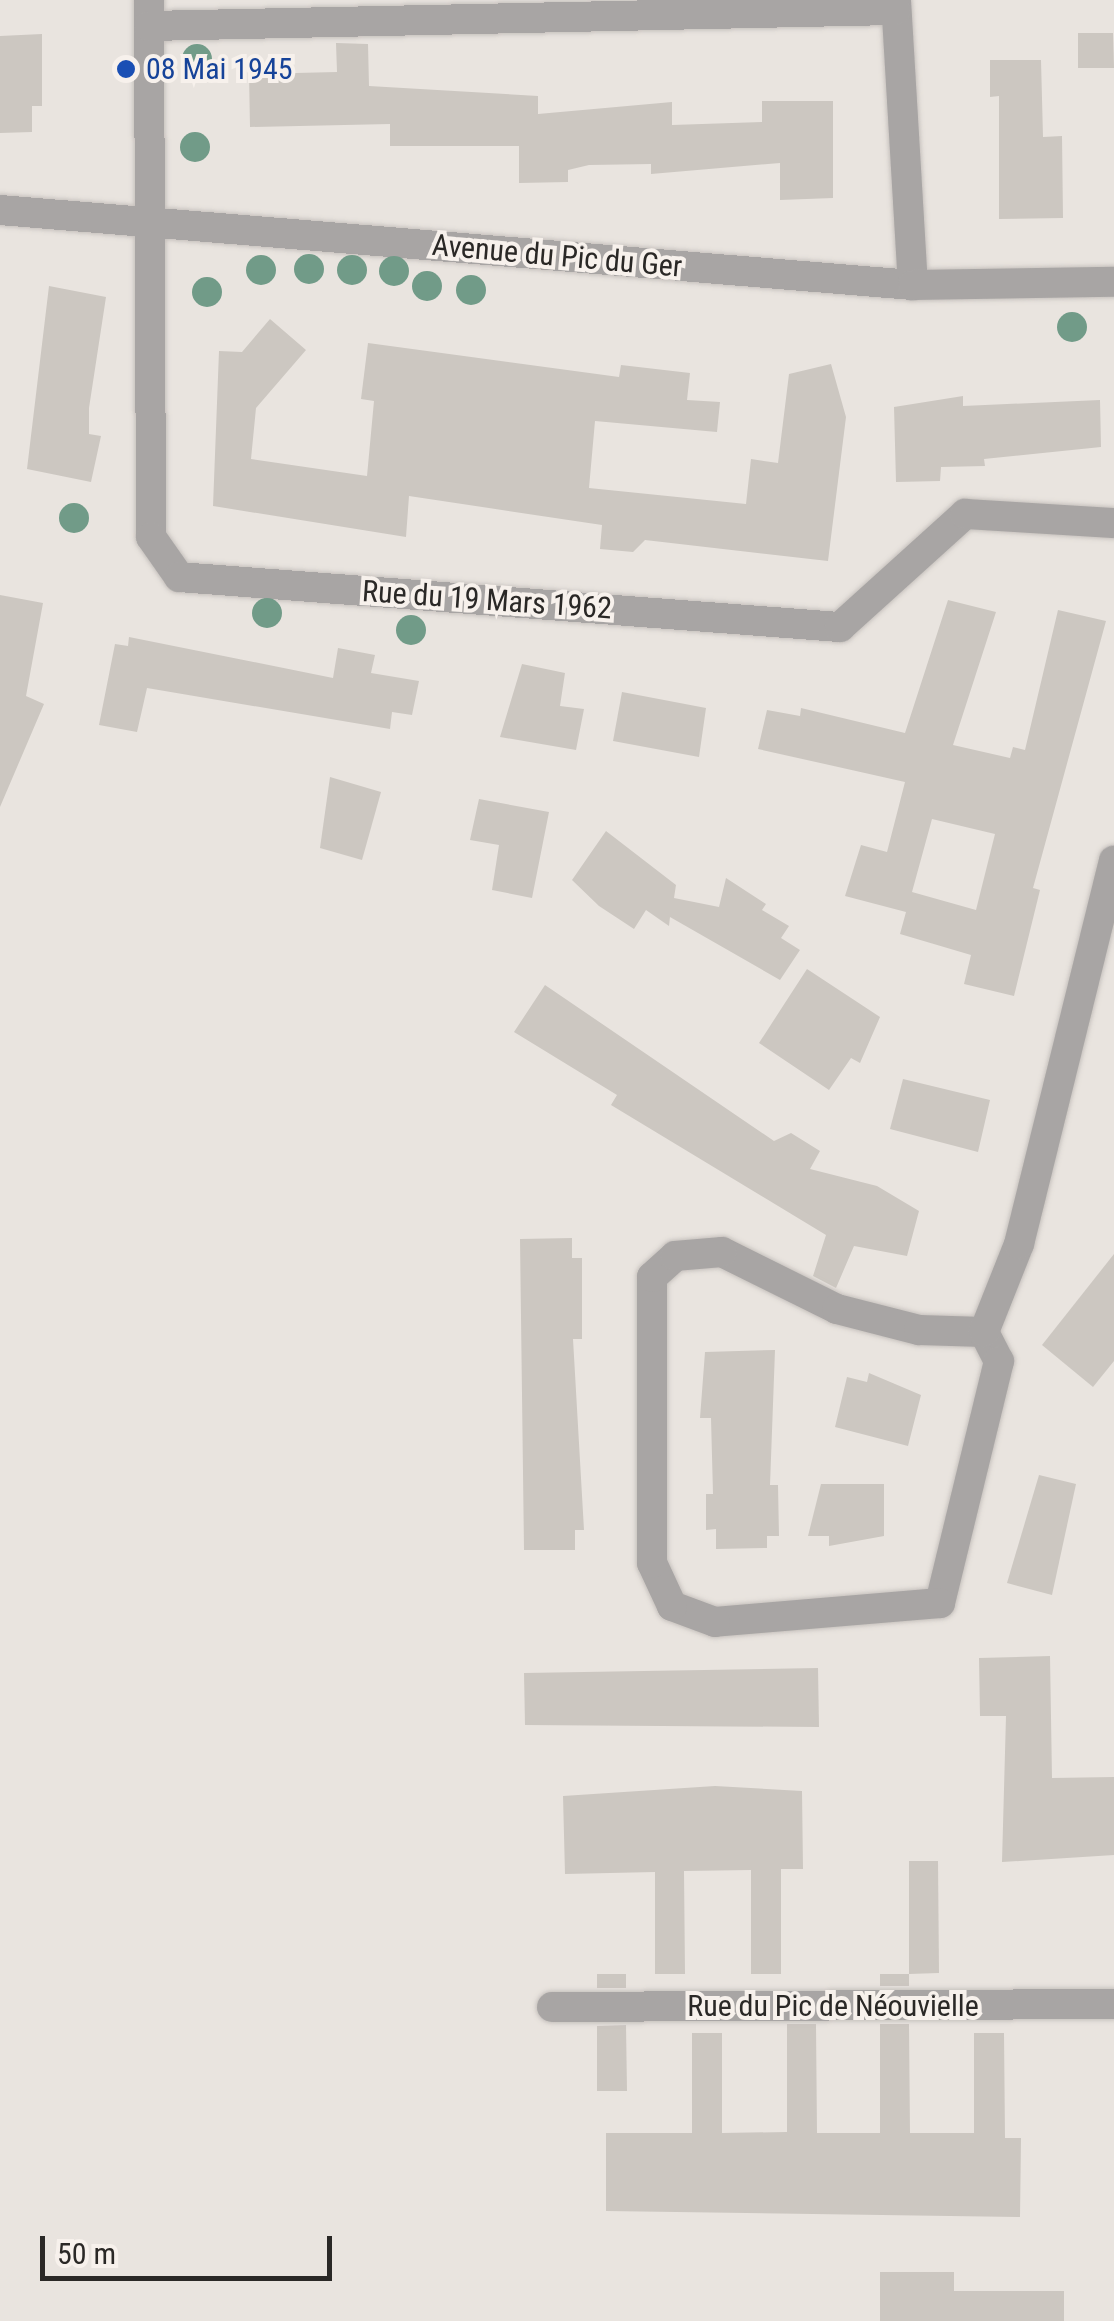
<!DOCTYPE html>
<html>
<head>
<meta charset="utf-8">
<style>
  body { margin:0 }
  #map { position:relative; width:1114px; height:2321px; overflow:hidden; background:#e9e4df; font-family:"Roboto Condensed",sans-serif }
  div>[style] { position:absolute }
  .building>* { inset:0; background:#ccc7c1 }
  .roads { filter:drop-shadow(0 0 2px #c7c2be) drop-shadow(0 0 2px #c7c2be) }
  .minor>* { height:30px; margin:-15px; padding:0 15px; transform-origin:15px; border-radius:15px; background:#a8a5a4 }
  .trees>* { width:30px; height:30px; margin:-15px; border-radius:50%; background:#719b88 }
  .dots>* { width:28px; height:28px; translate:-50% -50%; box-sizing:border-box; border:5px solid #f7f1ec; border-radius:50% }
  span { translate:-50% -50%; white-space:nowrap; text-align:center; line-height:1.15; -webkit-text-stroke:8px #f7f1ec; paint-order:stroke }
  .transit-label { font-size:30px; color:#164399 }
  .left { translate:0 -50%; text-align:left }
  .street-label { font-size:30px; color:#2a2826 }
  .scale { position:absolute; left:40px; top:2236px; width:292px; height:45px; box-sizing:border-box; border:5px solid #2a2826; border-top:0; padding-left:12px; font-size:30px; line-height:35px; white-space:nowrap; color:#2a2826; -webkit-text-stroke:8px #f7f1ec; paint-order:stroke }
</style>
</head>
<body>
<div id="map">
  <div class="building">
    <div style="clip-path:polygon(1078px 33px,1113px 33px,1114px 68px,1078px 68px)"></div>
    <div style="clip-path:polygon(42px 34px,42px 106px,32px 106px,32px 132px,0 133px,0 36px)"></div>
    <div style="clip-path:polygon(336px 43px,368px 44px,369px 86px,538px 96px,538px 114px,672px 102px,672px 125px,762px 122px,762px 101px,833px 101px,833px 198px,780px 200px,780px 163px,651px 174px,651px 164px,589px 165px,568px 170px,568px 182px,519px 183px,519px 146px,390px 146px,390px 124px,250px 127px,249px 74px,337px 72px)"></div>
    <div style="clip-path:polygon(990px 60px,1041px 60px,1043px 137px,1062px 136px,1063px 218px,999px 219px,999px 96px,990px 97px)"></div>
    <div style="clip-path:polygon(49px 286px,106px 297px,89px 408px,89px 434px,101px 436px,91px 482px,27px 469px)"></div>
    <div style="clip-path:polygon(270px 319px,306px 350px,256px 408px,251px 459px,367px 476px,374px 401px,361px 399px,368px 343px,619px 377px,621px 365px,690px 373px,687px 400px,720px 402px,717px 432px,595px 421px,589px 488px,746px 504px,751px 459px,778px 463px,789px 374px,831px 364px,846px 417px,828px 561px,645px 540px,633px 552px,600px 549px,602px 525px,409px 496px,406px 537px,213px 506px,219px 351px,242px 352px)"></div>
    <div style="clip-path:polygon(963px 396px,963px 406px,1100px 400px,1101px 447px,984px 459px,985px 466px,941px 467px,940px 481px,896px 482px,894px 407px)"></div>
    <div style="clip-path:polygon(0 595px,43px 603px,26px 696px,44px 704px,0 807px)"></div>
    <div style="clip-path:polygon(evenodd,948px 600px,996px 612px,953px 745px,1010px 758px,1013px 747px,1025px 750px,1058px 610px,1106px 621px,1033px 888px,1040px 890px,1014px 996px,964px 984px,971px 955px,900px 934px,906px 912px,845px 896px,861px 845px,887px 852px,905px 782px,758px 749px,767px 710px,800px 716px,801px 708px,905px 733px,948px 600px,932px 819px,995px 834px,976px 910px,912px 892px,932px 819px)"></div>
    <div style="clip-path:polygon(129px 637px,333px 678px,338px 648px,375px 655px,371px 673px,419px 681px,412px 715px,392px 712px,390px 729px,147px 688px,137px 732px,99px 725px,115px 644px,128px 646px)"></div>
    <div style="clip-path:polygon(522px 664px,565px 673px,560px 706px,584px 709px,576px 750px,500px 737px)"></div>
    <div style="clip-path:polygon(622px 692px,706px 708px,699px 757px,613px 741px)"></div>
    <div style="clip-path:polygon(330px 777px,381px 792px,362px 860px,320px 848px)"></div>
    <div style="clip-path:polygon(479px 799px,549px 812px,532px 898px,492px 890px,499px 845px,470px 840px)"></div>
    <div style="clip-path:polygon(606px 831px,676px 885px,674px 898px,719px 907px,726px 878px,766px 904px,762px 910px,789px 926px,781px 938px,800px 950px,780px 980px,670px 917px,669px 926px,646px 910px,634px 929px,599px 906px,572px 880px)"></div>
    <div style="clip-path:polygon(807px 969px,880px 1017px,860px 1063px,851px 1058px,829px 1090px,759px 1043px)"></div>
    <div style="clip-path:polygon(545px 985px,774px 1141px,791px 1133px,820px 1151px,810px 1169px,877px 1186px,919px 1211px,907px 1256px,854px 1246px,836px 1288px,813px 1276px,826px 1235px,611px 1105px,617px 1095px,514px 1032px)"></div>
    <div style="clip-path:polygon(903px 1079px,990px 1100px,978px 1152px,890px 1129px)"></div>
    <div style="clip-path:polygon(572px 1238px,572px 1258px,582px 1258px,582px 1339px,573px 1339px,584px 1530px,575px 1530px,575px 1550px,524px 1550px,520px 1239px)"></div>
    <div style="clip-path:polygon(1114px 1254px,1114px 1361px,1093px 1387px,1042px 1345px)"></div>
    <div style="clip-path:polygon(775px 1350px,770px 1485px,778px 1485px,779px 1536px,767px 1536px,767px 1548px,716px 1549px,716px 1529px,706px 1530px,706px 1494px,713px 1494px,711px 1418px,700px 1418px,705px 1352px)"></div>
    <div style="clip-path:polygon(869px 1373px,921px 1395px,908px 1446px,835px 1427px,847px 1377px,867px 1382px)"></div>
    <div style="clip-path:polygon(1039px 1475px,1076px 1484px,1052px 1595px,1007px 1583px)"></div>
    <div style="clip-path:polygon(821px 1484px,884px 1484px,884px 1536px,829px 1546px,829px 1536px,808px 1536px)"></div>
    <div style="clip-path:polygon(1050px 1656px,1052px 1778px,1114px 1777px,1114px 1855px,1002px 1862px,1006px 1716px,980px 1716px,979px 1658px)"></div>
    <div style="clip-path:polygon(818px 1668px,819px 1727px,525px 1725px,524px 1673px)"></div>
    <div style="clip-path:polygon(715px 1786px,802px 1791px,803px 1869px,781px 1869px,781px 1974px,751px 1974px,751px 1870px,684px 1871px,685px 1974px,655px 1974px,655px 1872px,565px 1874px,563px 1796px)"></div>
    <div style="clip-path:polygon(909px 1861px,938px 1861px,939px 1973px,909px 1974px)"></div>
    <div style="clip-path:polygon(597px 1974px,626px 1974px,626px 1988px,597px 1988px)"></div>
    <div style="clip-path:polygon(880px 1974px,909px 1974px,909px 1986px,880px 1986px)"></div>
    <div style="clip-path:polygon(787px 2024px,816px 2024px,817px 2133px,880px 2133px,880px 2024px,909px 2024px,910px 2133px,974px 2133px,974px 2033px,1004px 2033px,1005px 2138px,1021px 2138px,1020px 2217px,606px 2211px,606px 2133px,692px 2133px,692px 2033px,722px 2033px,722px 2133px,787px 2132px)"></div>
    <div style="clip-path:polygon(626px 2025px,627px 2091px,597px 2091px,597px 2026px)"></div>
    <div style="clip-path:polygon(880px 2272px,954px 2272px,954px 2291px,1064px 2291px,1064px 2321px,880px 2321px)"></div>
  </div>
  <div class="roads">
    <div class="minor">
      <div style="left:149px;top:0;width:537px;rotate:89.79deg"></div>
      <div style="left:151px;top:537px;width:49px;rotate:55deg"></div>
      <div style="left:179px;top:577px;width:663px;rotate:4.33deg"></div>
      <div style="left:840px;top:627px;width:169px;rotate:-42.1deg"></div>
      <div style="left:965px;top:514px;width:149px;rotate:3.5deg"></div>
      <div style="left:896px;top:0;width:286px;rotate:86.6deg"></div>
      <div style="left:149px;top:26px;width:747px;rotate:-1.23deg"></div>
      <div style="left:0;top:210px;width:916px;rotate:4.7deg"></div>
      <div style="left:913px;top:285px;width:201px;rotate:-0.9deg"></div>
      <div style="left:722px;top:1252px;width:128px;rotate:26.4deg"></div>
      <div style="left:837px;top:1309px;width:85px;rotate:14.4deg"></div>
      <div style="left:919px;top:1330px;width:65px;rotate:1.8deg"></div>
      <div style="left:984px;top:1332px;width:33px;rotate:63deg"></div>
      <div style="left:999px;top:1361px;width:249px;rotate:103.7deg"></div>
      <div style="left:940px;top:1603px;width:226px;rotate:175.2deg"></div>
      <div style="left:715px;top:1622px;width:46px;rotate:-159.6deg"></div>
      <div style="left:672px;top:1606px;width:47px;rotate:-114.9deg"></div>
      <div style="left:652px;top:1563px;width:286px;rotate:-90deg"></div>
      <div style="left:652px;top:1277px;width:31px;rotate:-42deg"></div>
      <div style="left:675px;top:1256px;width:47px;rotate:-4.9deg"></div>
      <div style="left:984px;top:1332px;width:95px;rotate:-68.3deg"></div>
      <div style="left:1019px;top:1244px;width:395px;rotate:-76.1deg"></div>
      <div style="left:552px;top:2007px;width:562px;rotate:-0.31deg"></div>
    </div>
  </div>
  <div class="trees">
    <div style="left:197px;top:59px"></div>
    <div style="left:195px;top:147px"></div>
    <div style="left:309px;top:269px"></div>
    <div style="left:261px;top:270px"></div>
    <div style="left:352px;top:270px"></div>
    <div style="left:394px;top:271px"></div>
    <div style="left:427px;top:286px"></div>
    <div style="left:471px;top:290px"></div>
    <div style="left:207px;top:292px"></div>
    <div style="left:1072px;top:327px"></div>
    <div style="left:74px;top:518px"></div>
    <div style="left:267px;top:613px"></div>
    <div style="left:411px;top:630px"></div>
  </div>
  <div class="dots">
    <div style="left:126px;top:69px;background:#1a4fb4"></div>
  </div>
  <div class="transit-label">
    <span class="left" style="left:146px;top:69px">08 Mai 1945</span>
  </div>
  <div class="street-label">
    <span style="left:557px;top:256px;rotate:5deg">Avenue du Pic du Ger</span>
    <span style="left:487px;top:600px;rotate:4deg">Rue du 19 Mars 1962</span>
    <span style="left:833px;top:2006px">Rue du Pic de Néouvielle</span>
  </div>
  <div class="scale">50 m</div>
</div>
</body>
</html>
